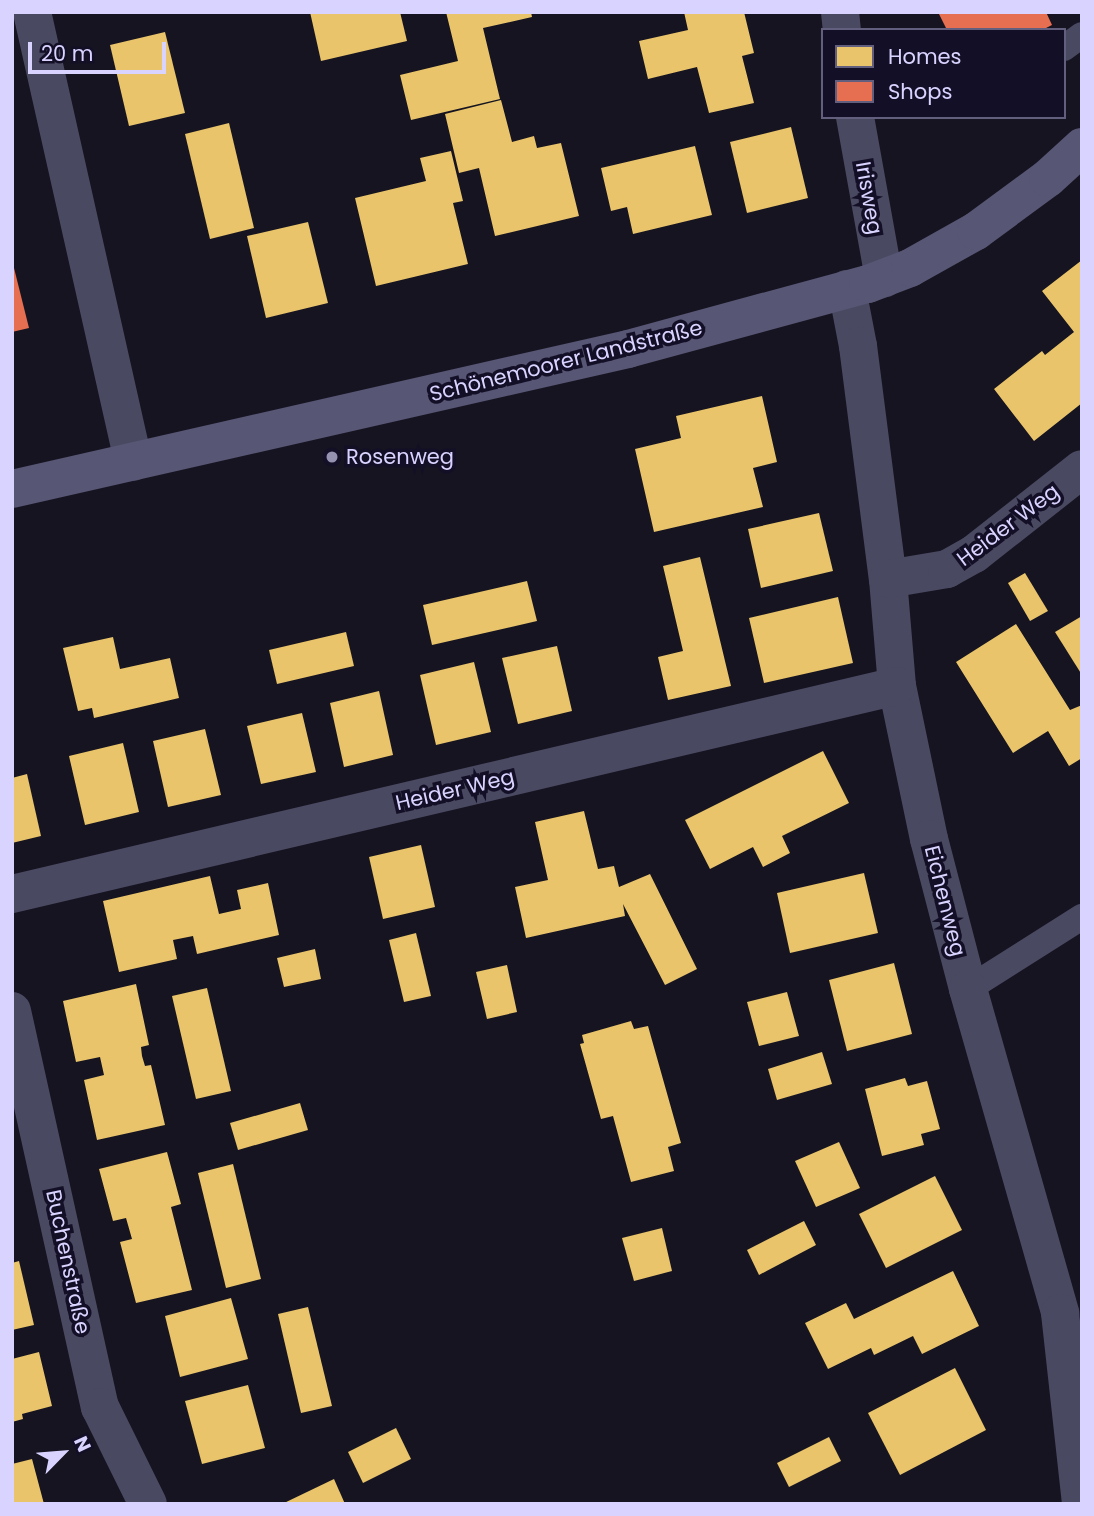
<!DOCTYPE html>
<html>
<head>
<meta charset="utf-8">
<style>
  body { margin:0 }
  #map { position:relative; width:1094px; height:1516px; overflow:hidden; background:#161421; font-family:Poppins,sans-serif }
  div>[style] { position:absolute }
  .homes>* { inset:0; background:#e9c46a }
  .shops>* { inset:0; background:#e76f51 }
  .lane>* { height:26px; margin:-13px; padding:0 13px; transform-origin:13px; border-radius:13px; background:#4a4962 }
  .street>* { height:38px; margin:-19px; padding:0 19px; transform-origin:19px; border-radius:19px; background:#4a4962 }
  .secondary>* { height:38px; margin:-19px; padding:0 19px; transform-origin:19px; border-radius:19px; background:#575674 }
  .dots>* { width:19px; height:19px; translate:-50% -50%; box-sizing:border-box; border:4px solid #130f26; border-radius:50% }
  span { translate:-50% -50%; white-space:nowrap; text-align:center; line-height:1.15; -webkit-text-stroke:7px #130f26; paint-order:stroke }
  .street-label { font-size:21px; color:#d9d4ff }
  .poi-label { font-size:21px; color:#d9d4ff }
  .left { translate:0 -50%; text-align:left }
  .frame { position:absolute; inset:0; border:14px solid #d9d4ff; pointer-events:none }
  .legend { position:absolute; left:821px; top:28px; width:245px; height:91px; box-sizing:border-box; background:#130f26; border:2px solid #625e7d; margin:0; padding:9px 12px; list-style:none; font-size:21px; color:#d9d4ff }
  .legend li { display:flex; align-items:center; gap:14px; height:35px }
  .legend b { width:35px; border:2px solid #625e7d }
  .north { position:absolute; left:28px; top:1418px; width:70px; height:70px; -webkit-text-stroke:5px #130f26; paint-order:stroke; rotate:65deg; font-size:19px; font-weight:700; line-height:28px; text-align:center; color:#d9d4ff }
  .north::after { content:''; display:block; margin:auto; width:24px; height:32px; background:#d9d4ff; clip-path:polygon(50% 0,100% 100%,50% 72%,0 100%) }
  .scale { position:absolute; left:28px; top:42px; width:138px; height:32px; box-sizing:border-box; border:4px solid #d9d4ff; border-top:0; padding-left:9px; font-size:21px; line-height:24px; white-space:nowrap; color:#d9d4ff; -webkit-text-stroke:5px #130f26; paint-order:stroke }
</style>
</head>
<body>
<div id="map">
  <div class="homes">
    <div style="clip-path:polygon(310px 12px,400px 12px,407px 41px,321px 61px)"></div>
    <div style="clip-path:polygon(446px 12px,531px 12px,532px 17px,483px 28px,500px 99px,411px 120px,400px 75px,458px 61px)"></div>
    <div style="clip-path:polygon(684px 12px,744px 12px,754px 53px,742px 56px,754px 103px,709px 113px,697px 67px,648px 79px,639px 41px,688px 30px)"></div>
    <div style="clip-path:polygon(165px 32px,185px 113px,129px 126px,110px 45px)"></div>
    <div style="clip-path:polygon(501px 100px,512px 142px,534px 136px,537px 148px,561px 143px,579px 216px,495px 236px,479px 168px,459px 173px,445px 114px)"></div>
    <div style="clip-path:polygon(229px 123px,254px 228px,210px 239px,185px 134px)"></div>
    <div style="clip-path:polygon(791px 127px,808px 198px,747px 213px,730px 142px)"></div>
    <div style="clip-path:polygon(695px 146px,712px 215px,633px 234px,627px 207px,611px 211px,601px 168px)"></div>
    <div style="clip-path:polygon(451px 151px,463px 201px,453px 203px,468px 264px,376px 286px,355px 198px,426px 181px,420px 158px)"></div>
    <div style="clip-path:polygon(308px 222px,328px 303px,266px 318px,247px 236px)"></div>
    <div style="clip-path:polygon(1082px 260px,1082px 403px,1034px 441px,994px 389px,1042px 351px,1045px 355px,1074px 332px,1042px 291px)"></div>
    <div style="clip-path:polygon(762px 396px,777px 462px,753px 468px,763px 507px,654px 532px,635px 449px,681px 438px,676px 416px)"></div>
    <div style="clip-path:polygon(819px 513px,833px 571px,761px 588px,748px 529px)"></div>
    <div style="clip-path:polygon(700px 557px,731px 686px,668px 700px,658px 657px,683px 651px,663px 566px)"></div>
    <div style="clip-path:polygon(1025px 573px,1048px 611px,1030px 621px,1008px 583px)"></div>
    <div style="clip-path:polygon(527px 581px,537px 621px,432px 645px,423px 605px)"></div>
    <div style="clip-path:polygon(838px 597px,853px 663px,764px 683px,749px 618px)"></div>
    <div style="clip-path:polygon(1082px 616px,1082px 675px,1055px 632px)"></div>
    <div style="clip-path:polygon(1016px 624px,1070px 710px,1082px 705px,1082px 758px,1069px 766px,1048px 731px,1013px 753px,956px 662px)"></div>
    <div style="clip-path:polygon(346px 632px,354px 666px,277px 684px,269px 650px)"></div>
    <div style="clip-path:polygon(113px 637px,120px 669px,170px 658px,179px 698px,94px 718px,92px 708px,78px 711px,63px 648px)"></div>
    <div style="clip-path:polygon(557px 646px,572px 711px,518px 724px,502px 658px)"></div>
    <div style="clip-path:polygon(474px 662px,491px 732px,436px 745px,420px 675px)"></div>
    <div style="clip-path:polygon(379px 691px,393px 755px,344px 767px,330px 703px)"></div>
    <div style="clip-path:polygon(302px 713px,316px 772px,261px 784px,247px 726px)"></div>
    <div style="clip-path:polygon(205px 729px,221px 795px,168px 807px,153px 741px)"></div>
    <div style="clip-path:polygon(123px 743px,139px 812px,85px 825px,69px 756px)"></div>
    <div style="clip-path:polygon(823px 751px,849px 803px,782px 836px,790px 853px,763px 867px,753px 847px,710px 869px,685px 820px)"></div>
    <div style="clip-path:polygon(27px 774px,41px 836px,12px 843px,12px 778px)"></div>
    <div style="clip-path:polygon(584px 811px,598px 869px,614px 866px,619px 887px,650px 874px,697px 969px,665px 985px,623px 904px,625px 916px,526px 938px,515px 887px,548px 880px,535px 822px)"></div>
    <div style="clip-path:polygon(421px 845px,435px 907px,383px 919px,369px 857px)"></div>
    <div style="clip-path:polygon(864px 873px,878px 933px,790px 953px,777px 893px)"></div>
    <div style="clip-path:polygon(210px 876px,219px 914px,241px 909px,237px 890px,268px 883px,279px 935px,197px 954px,193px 936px,173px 940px,177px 959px,119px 972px,103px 901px)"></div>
    <div style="clip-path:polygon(416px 933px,431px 996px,404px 1002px,389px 940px)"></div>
    <div style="clip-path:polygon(315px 949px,321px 979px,284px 987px,277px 958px)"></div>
    <div style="clip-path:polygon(894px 963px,912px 1034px,847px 1051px,829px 980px)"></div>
    <div style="clip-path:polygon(507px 965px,517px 1012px,487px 1019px,476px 972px)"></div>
    <div style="clip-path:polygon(136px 984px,149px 1045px,141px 1047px,142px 1056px,145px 1066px,151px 1065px,165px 1125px,97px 1140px,84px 1080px,104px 1075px,100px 1057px,76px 1062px,63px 1001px)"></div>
    <div style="clip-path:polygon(207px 988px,231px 1091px,196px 1099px,172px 996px)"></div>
    <div style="clip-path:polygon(787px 992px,799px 1036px,759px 1046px,747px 1002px)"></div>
    <div style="clip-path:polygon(631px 1021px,634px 1029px,648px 1026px,681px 1143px,668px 1147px,674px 1171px,631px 1182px,613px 1116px,601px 1119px,580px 1044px,584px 1043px,582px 1035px)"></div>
    <div style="clip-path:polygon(822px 1052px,832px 1084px,777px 1100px,768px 1069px)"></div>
    <div style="clip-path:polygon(905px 1078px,908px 1086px,927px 1081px,940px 1129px,921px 1134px,924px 1145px,882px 1156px,865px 1089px)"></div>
    <div style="clip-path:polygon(300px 1103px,308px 1130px,238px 1150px,230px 1123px)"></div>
    <div style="clip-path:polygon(839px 1142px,860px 1188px,816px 1207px,795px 1161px)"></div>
    <div style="clip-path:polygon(167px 1152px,181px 1204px,171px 1207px,192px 1290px,136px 1303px,120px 1242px,132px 1239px,126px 1218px,113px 1221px,99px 1169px)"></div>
    <div style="clip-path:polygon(233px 1164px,261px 1279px,226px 1288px,198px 1173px)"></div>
    <div style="clip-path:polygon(935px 1176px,962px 1230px,886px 1268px,859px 1214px)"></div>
    <div style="clip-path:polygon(804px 1221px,816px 1245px,759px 1275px,747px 1250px)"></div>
    <div style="clip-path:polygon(662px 1228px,672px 1271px,634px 1281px,622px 1238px)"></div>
    <div style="clip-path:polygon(19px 1261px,34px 1325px,12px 1330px,12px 1263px)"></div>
    <div style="clip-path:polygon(953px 1271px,979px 1326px,922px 1354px,913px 1336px,874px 1355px,871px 1348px,828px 1369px,805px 1323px,846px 1303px,854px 1319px)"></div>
    <div style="clip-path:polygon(231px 1298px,248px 1359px,180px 1377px,165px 1316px)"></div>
    <div style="clip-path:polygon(308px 1307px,332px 1406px,301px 1413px,278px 1314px)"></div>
    <div style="clip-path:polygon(39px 1352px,52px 1406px,22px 1414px,23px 1419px,12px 1422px,12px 1359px)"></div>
    <div style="clip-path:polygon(955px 1368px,986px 1430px,900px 1475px,868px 1413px)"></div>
    <div style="clip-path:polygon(248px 1385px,265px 1448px,202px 1464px,185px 1401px)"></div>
    <div style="clip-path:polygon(396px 1428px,411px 1459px,363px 1483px,348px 1452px)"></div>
    <div style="clip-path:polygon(829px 1437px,841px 1461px,789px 1487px,777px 1463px)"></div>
    <div style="clip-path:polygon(32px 1459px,44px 1504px,12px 1504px,12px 1464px)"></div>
    <div style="clip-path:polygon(334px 1479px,345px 1504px,282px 1504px)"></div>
  </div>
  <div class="shops">
    <div style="clip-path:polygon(938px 12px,1046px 12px,1052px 25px,1042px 30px,947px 30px)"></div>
    <div style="clip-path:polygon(12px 260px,29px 328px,12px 332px)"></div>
  </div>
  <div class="lane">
    <div style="left:1064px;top:48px;width:22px;rotate:-36deg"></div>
    <div style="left:968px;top:989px;width:135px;rotate:-32.3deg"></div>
  </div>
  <div class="street">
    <div style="left:32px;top:12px;width:461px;rotate:77.3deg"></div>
    <div style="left:840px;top:12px;width:18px;rotate:84deg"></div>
    <div style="left:855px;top:117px;width:164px;rotate:79.8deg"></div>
    <div style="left:847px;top:289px;width:58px;rotate:79.1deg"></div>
    <div style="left:858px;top:346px;width:235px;rotate:82.7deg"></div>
    <div style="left:888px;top:579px;width:107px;rotate:85.2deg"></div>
    <div style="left:897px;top:686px;width:156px;rotate:78.2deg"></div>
    <div style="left:929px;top:839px;width:155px;rotate:75.4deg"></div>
    <div style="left:968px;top:989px;width:337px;rotate:74.1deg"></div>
    <div style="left:1060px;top:1313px;width:192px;rotate:83.7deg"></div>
    <div style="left:888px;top:579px;width:60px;rotate:-9.6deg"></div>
    <div style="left:947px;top:569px;width:31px;rotate:-29deg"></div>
    <div style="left:974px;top:554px;width:137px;rotate:-38.2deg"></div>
    <div style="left:12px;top:894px;width:909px;rotate:-13.23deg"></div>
    <div style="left:12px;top:1011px;width:406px;rotate:77.5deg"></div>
    <div style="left:100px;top:1407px;width:108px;rotate:63.7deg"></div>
  </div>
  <div class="secondary">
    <div style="left:12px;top:489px;width:632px;rotate:-12.8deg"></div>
    <div style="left:628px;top:349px;width:249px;rotate:-15.2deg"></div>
    <div style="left:868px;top:284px;width:45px;rotate:-20.9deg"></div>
    <div style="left:910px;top:268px;width:76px;rotate:-29.3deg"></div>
    <div style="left:976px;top:231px;width:89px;rotate:-36.4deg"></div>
    <div style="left:1048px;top:178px;width:46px;rotate:-42.4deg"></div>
  </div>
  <div class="dots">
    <div style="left:332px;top:457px;background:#9591b1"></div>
  </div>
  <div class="street-label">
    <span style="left:869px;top:198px;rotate:80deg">Irisweg</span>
    <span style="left:566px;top:361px;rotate:-14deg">Schönemoorer Landstraße</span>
    <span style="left:1008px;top:525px;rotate:-37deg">Heider Weg</span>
    <span style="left:455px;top:790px;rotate:-13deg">Heider Weg</span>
    <span style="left:945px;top:901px;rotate:76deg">Eichenweg</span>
    <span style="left:68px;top:1262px;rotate:78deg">Buchenstraße</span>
  </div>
  <div class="poi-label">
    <span class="left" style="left:346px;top:457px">Rosenweg</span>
  </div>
  <div class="frame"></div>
  <ul class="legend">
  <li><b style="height:19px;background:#e9c46a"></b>Homes</li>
  <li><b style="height:19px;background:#e76f51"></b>Shops</li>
  </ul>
  <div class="north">N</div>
  <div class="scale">20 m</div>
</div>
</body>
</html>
